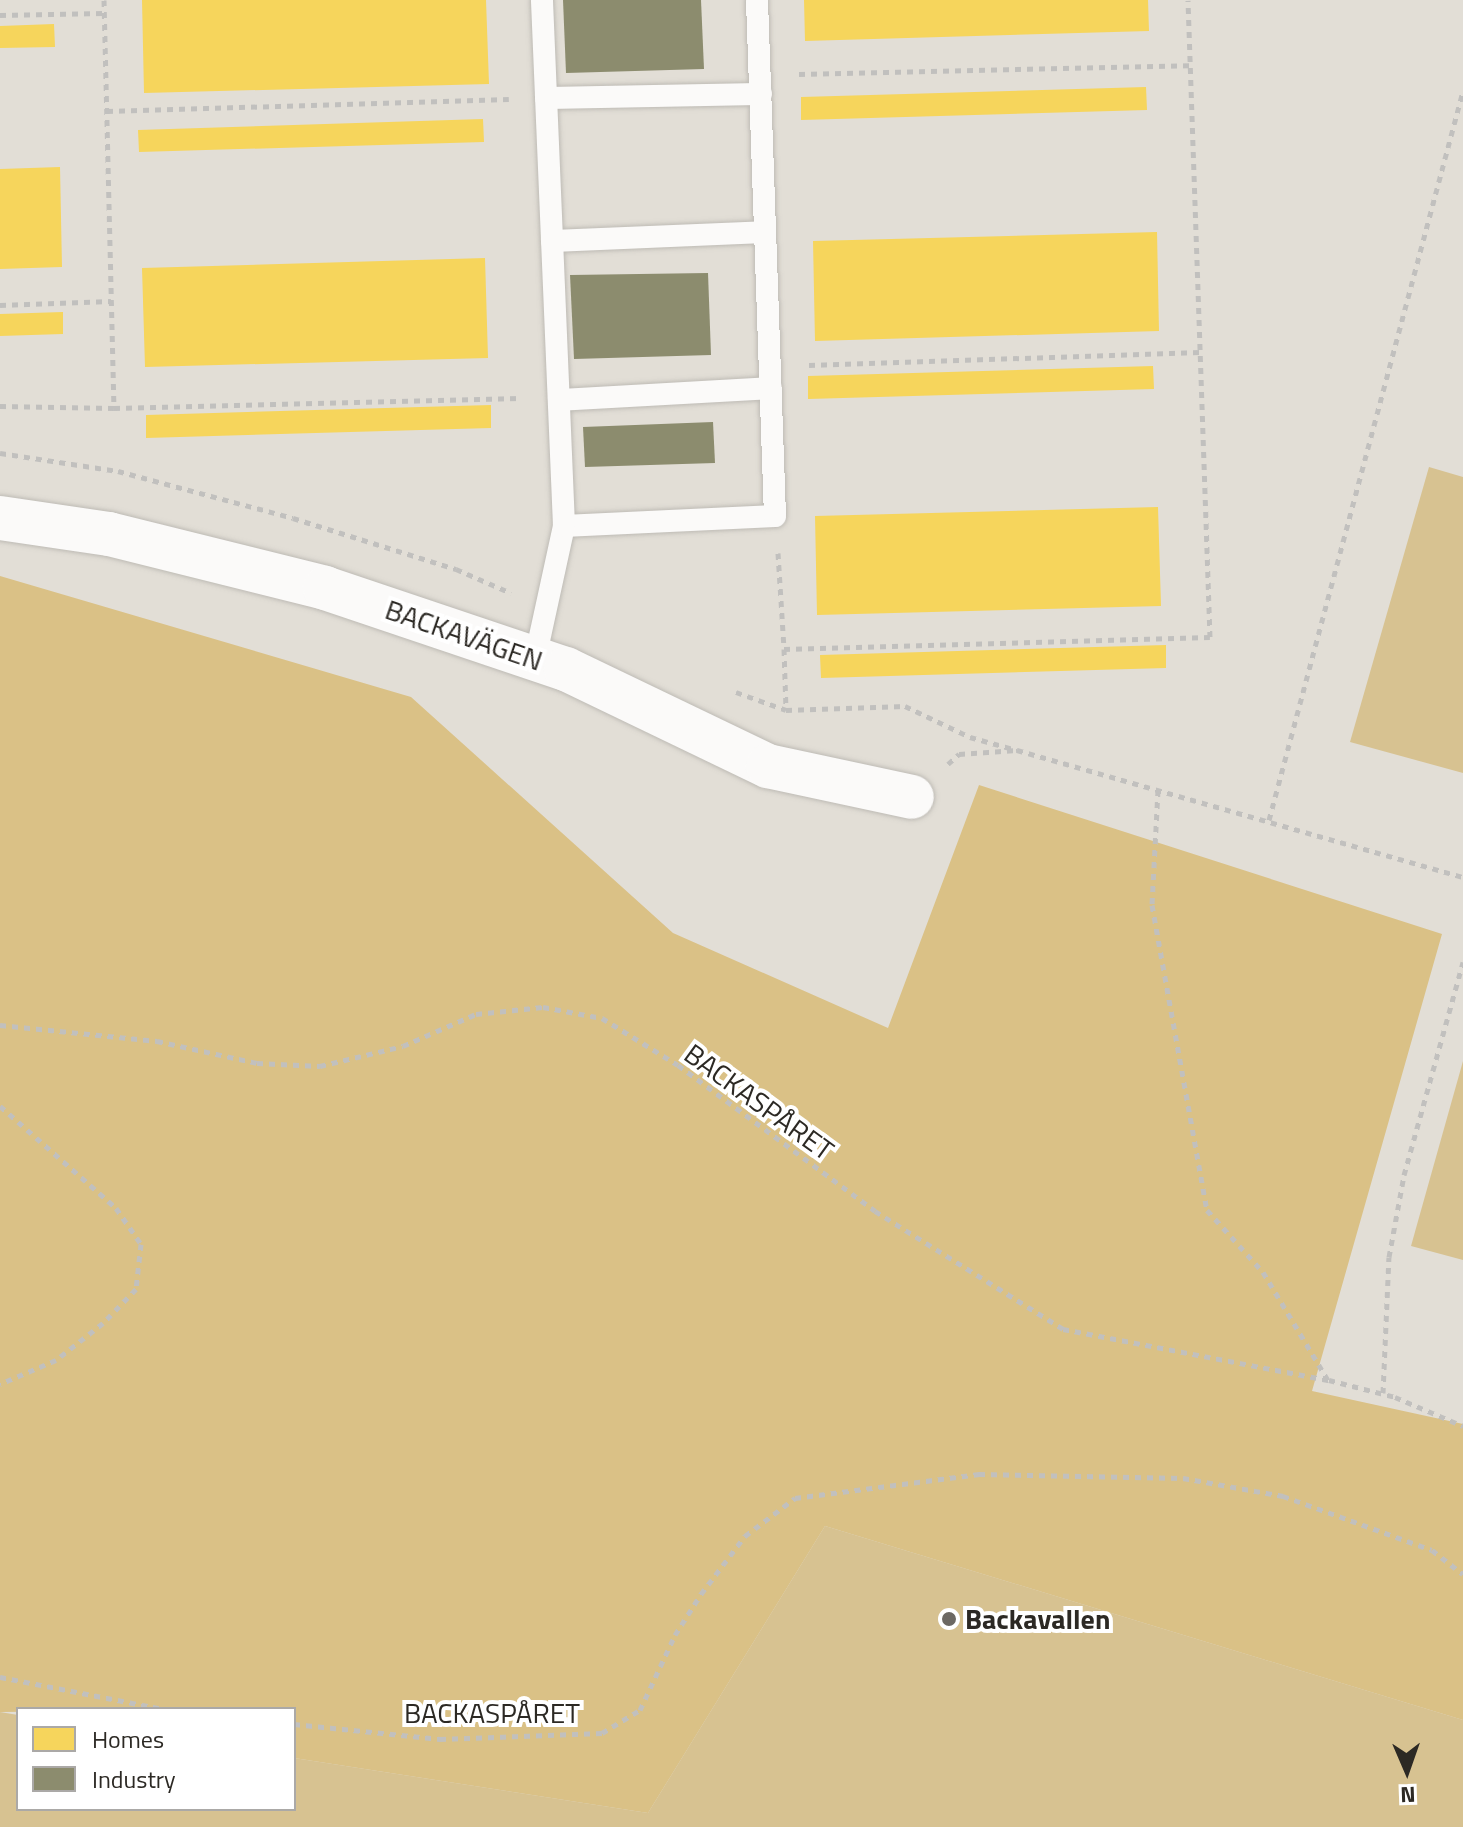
<!DOCTYPE html>
<html>
<head>
<meta charset="utf-8">
<style>
  body { margin:0 }
  #map { position:relative; width:1463px; height:1827px; overflow:hidden; background:#e2ded6; font-family:"Titillium Web",sans-serif }
  div>[style] { position:absolute }
  .green>* { inset:0; background:#d7c291 }
  .forest>* { inset:0; background:#dac186 }
  .homes>* { inset:0; background:#f6d55c }
  .industry>* { inset:0; background:#8c8c6e }
  .path>* { height:5px; margin-top:-2.5px; transform-origin:0; background:repeating-linear-gradient(90deg,#c1c0be 0 6px,transparent 0 12px) }
  .roads { filter:drop-shadow(0 0 2px #bebbb5) drop-shadow(0 0 2px #bebbb5) }
  .lane>* { height:22px; margin:-11px; padding:0 11px; transform-origin:11px; border-radius:11px; background:#fbfaf9 }
  .street>* { height:44px; margin:-22px; padding:0 22px; transform-origin:22px; border-radius:22px; background:#fbfaf9 }
  .dots>* { width:22px; height:22px; translate:-50% -50%; box-sizing:border-box; border:4px solid #fff; border-radius:50% }
  span { translate:-50% -50%; white-space:nowrap; text-align:center; line-height:1.15; -webkit-text-stroke:8px #fff; paint-order:stroke }
  .street-label { font-size:28px; color:#2c2924 }
  .poi-label { font-size:28px; color:#2c2924; font-weight:700 }
  .left { translate:0 -50%; text-align:left }
  .legend { position:absolute; left:16px; top:1707px; width:280px; height:104px; box-sizing:border-box; background:#fff; border:2px solid #aba9a7; margin:0; padding:10px 14px; list-style:none; font-size:24px; color:#2c2924 }
  .legend li { display:flex; align-items:center; gap:16px; height:40px }
  .legend b { width:40px; border:2px solid #aba9a7 }
  .north { position:absolute; left:1367px; top:1731px; width:80px; height:80px; -webkit-text-stroke:6px #fff; paint-order:stroke; rotate:178deg; font-size:22px; font-weight:700; line-height:32px; text-align:center; color:#2c2924 }
  .north::after { content:''; display:block; margin:auto; width:28px; height:36px; background:#2c2924; clip-path:polygon(50% 0,100% 100%,50% 72%,0 100%) }
</style>
</head>
<body>
<div id="map">
  <div class="green">
    <div style="clip-path:polygon(1429px 467px,1463px 477px,1463px 773px,1350px 742px)"></div>
    <div style="clip-path:polygon(1463px 1061px,1463px 1260px,1411px 1246px)"></div>
    <div style="clip-path:polygon(825px 1526px,1463px 1720px,1463px 1827px,0 1827px,0 1712px,18px 1715px,18px 1809px,294px 1809px,294px 1758px,648px 1813px)"></div>
  </div>
  <div class="forest">
    <div style="clip-path:polygon(0 576px,411px 697px,673px 933px,888px 1028px,979px 785px,1442px 934px,1312px 1391px,1463px 1424px,1463px 1720px,825px 1526px,648px 1813px,294px 1758px,294px 1709px,0 1712px)"></div>
  </div>
  <div class="homes">
    <div style="clip-path:polygon(142px 0,486px 0,489px 84px,144px 93px)"></div>
    <div style="clip-path:polygon(804px 0,1148px 0,1149px 31px,805px 41px)"></div>
    <div style="clip-path:polygon(54px 24px,55px 47px,0 48px,0 26px)"></div>
    <div style="clip-path:polygon(1146px 87px,1147px 110px,801px 120px,801px 97px)"></div>
    <div style="clip-path:polygon(483px 119px,484px 142px,139px 152px,138px 130px)"></div>
    <div style="clip-path:polygon(60px 167px,62px 267px,0 269px,0 169px)"></div>
    <div style="clip-path:polygon(1157px 232px,1159px 331px,815px 341px,813px 241px)"></div>
    <div style="clip-path:polygon(485px 258px,488px 358px,145px 367px,142px 268px)"></div>
    <div style="clip-path:polygon(63px 312px,63px 334px,0 336px,0 314px)"></div>
    <div style="clip-path:polygon(1153px 366px,1154px 389px,808px 399px,808px 376px)"></div>
    <div style="clip-path:polygon(491px 405px,491px 428px,146px 438px,146px 415px)"></div>
    <div style="clip-path:polygon(1158px 507px,1161px 606px,817px 615px,815px 516px)"></div>
    <div style="clip-path:polygon(1166px 645px,1166px 668px,821px 678px,820px 655px)"></div>
  </div>
  <div class="industry">
    <div style="clip-path:polygon(563px 0,701px 0,704px 69px,566px 73px)"></div>
    <div style="clip-path:polygon(708px 273px,711px 355px,574px 359px,570px 275px)"></div>
    <div style="clip-path:polygon(713px 422px,715px 463px,585px 467px,583px 427px)"></div>
  </div>
  <div class="path">
    <div style="left:104px;top:0;width:408px;rotate:88.6deg"></div>
    <div style="left:0;top:15px;width:104px;rotate:-1.1deg"></div>
    <div style="left:799px;top:74px;width:391px;rotate:-1.3deg"></div>
    <div style="left:107px;top:111px;width:402px;rotate:-1.7deg"></div>
    <div style="left:0;top:305px;width:111px;rotate:-2.1deg"></div>
    <div style="left:809px;top:365px;width:391px;rotate:-1.9deg"></div>
    <div style="left:0;top:406px;width:114px;rotate:1deg"></div>
    <div style="left:114px;top:408px;width:408px;rotate:-1.4deg"></div>
    <div style="left:0;top:453px;width:119px;rotate:8.7deg"></div>
    <div style="left:118px;top:471px;width:181px;rotate:15deg"></div>
    <div style="left:293px;top:518px;width:171px;rotate:17.4deg"></div>
    <div style="left:456px;top:569px;width:60px;rotate:23.6deg"></div>
    <div style="left:778px;top:553px;width:96px;rotate:86.4deg"></div>
    <div style="left:784px;top:649px;width:426px;rotate:-1.6deg"></div>
    <div style="left:1210px;top:637px;width:637px;rotate:-91.98deg"></div>
    <div style="left:784px;top:649px;width:61px;rotate:88.1deg"></div>
    <div style="left:736px;top:692px;width:53px;rotate:19.8deg"></div>
    <div style="left:786px;top:710px;width:119px;rotate:-1.9deg"></div>
    <div style="left:905px;top:706px;width:72px;rotate:25.5deg"></div>
    <div style="left:970px;top:737px;width:49px;rotate:15.5deg"></div>
    <div style="left:948px;top:764px;width:15px;rotate:-42deg"></div>
    <div style="left:959px;top:754px;width:58px;rotate:-3.9deg"></div>
    <div style="left:1017px;top:750px;width:464px;rotate:15.9deg"></div>
    <div style="left:1158px;top:790px;width:115px;rotate:93deg"></div>
    <div style="left:1152px;top:905px;width:310px;rotate:79.8deg"></div>
    <div style="left:1207px;top:1210px;width:84px;rotate:47.9deg"></div>
    <div style="left:1263px;top:1272px;width:126px;rotate:59deg"></div>
    <div style="left:1269px;top:820px;width:754px;rotate:-75.1deg"></div>
    <div style="left:0;top:1025px;width:158px;rotate:5.8deg"></div>
    <div style="left:157px;top:1041px;width:102px;rotate:12.4deg"></div>
    <div style="left:257px;top:1063px;width:63px;rotate:2.7deg"></div>
    <div style="left:320px;top:1066px;width:85px;rotate:-13.5deg"></div>
    <div style="left:403px;top:1046px;width:80px;rotate:-23.7deg"></div>
    <div style="left:476px;top:1014px;width:67px;rotate:-6deg"></div>
    <div style="left:543px;top:1007px;width:60px;rotate:10.6deg"></div>
    <div style="left:602px;top:1018px;width:89px;rotate:31.7deg"></div>
    <div style="left:678px;top:1065px;width:245px;rotate:36.5deg"></div>
    <div style="left:875px;top:1211px;width:222px;rotate:32.1deg"></div>
    <div style="left:1063px;top:1329px;width:271px;rotate:10.9deg"></div>
    <div style="left:1329px;top:1380px;width:68px;rotate:14.4deg"></div>
    <div style="left:1395px;top:1397px;width:74px;rotate:23.1deg"></div>
    <div style="left:0;top:1106px;width:154px;rotate:41.3deg"></div>
    <div style="left:116px;top:1208px;width:44px;rotate:55.2deg"></div>
    <div style="left:141px;top:1244px;width:45px;rotate:96.3deg"></div>
    <div style="left:136px;top:1289px;width:47px;rotate:134.1deg"></div>
    <div style="left:103px;top:1323px;width:60px;rotate:141.8deg"></div>
    <div style="left:56px;top:1360px;width:61px;rotate:156.8deg"></div>
    <div style="left:1383px;top:1393px;width:136px;rotate:-87.5deg"></div>
    <div style="left:1389px;top:1257px;width:83px;rotate:-79.6deg"></div>
    <div style="left:1404px;top:1175px;width:221px;rotate:-74.5deg"></div>
    <div style="left:0;top:1677px;width:166px;rotate:11.1deg"></div>
    <div style="left:294px;top:1724px;width:147px;rotate:5.9deg"></div>
    <div style="left:440px;top:1739px;width:162px;rotate:-2.1deg"></div>
    <div style="left:602px;top:1733px;width:44px;rotate:-31.2deg"></div>
    <div style="left:640px;top:1710px;width:83px;rotate:-65deg"></div>
    <div style="left:675px;top:1635px;width:49px;rotate:-57.6deg"></div>
    <div style="left:701px;top:1594px;width:73px;rotate:-52.8deg"></div>
    <div style="left:745px;top:1536px;width:63px;rotate:-37.2deg"></div>
    <div style="left:795px;top:1498px;width:186px;rotate:-7.4deg"></div>
    <div style="left:979px;top:1474px;width:204px;rotate:1.1deg"></div>
    <div style="left:1183px;top:1478px;width:102px;rotate:10.2deg"></div>
    <div style="left:1283px;top:1496px;width:158px;rotate:19.9deg"></div>
    <div style="left:1432px;top:1550px;width:39px;rotate:38deg"></div>
  </div>
  <div class="roads">
    <div class="lane">
      <div style="left:546px;top:98px;width:215px;rotate:-1.1deg"></div>
      <div style="left:552px;top:241px;width:213px;rotate:-2.4deg"></div>
      <div style="left:559px;top:400px;width:212px;rotate:-3.2deg"></div>
      <div style="left:564px;top:526px;width:211px;rotate:-2.7deg"></div>
      <div style="left:775px;top:516px;width:516px;rotate:-92deg"></div>
      <div style="left:535px;top:659px;width:136px;rotate:-77.7deg"></div>
      <div style="left:564px;top:526px;width:526px;rotate:-92.4deg"></div>
    </div>
    <div class="street">
      <div style="left:0;top:518px;width:110px;rotate:8.4deg"></div>
      <div style="left:109px;top:534px;width:223px;rotate:14deg"></div>
      <div style="left:325px;top:588px;width:254px;rotate:18.6deg"></div>
      <div style="left:566px;top:669px;width:224px;rotate:25.7deg"></div>
      <div style="left:768px;top:766px;width:147px;rotate:12.1deg"></div>
    </div>
  </div>
  <div class="dots">
    <div style="left:949px;top:1619px;background:#6c6862"></div>
  </div>
  <div class="street-label">
    <span style="left:464px;top:635px;rotate:19deg">BACKAVÄGEN</span>
    <span style="left:759px;top:1102px;rotate:36deg">BACKASPÅRET</span>
    <span style="left:492px;top:1713px">BACKASPÅRET</span>
  </div>
  <div class="poi-label">
    <span class="left" style="left:965px;top:1619px">Backavallen</span>
  </div>
  <ul class="legend">
  <li><b style="height:22px;background:#f6d55c"></b>Homes</li>
  <li><b style="height:22px;background:#8c8c6e"></b>Industry</li>
  </ul>
  <div class="north">N</div>
</div>
</body>
</html>
